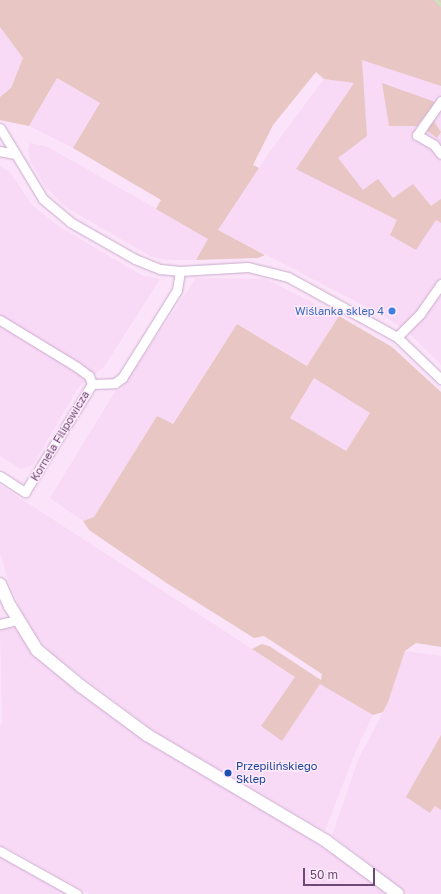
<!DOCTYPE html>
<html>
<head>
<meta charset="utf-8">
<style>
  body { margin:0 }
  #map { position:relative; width:441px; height:894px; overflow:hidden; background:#fbe4f9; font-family:"Golos Text",sans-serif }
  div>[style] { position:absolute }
  .residential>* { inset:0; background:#f8d9f6 }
  .green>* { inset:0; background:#e8c6c3 }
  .stream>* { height:3px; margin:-1.5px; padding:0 1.5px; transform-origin:1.5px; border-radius:1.5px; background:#c9e4b9 }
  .roads { filter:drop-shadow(0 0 1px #caabcd) drop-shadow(0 0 1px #caabcd) }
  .minor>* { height:9px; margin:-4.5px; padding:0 4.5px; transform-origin:4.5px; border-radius:4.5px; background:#fff }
  .tertiary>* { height:12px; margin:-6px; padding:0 6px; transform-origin:6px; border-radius:6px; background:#fff }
  .dots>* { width:11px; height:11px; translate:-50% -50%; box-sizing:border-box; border:2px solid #feeafc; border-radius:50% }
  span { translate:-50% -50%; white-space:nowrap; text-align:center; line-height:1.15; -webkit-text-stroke:3px #feeafc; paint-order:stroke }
  .shop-label { font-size:11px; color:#366cbe }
  .right { translate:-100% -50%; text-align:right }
  .street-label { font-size:11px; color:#6d4a73 }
  .transit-label { font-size:11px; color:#164399 }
  .left { translate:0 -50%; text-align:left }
  .scale { position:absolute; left:303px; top:868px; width:72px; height:18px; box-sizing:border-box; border:2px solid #6d4a73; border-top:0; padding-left:5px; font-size:12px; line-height:14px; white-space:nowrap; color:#6d4a73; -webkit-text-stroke:3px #feeafc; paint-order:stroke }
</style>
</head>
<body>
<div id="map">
  <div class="residential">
    <div style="clip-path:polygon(0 27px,23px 58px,11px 88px,0 97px)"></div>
    <div style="clip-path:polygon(362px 59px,441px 86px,441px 365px,408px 332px,386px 317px,218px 230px,271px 150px,324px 79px,363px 84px)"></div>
    <div style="clip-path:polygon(57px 78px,100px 103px,73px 148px,29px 126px)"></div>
    <div style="clip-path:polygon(30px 143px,48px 147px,209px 239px,196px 260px,166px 260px,150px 256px,64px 206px,45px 187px,30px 161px,28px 149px)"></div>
    <div style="clip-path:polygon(0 166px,10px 172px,32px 205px,57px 225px,141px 275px,160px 279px,104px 367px,78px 388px,33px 465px,21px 469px,0 456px)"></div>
    <div style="clip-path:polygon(196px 278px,266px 279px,339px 316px,308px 366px,237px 324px,172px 424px,157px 416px,94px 517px,83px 521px,50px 498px,116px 390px,121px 389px)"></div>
    <div style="clip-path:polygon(314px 378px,370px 413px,346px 451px,290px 418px)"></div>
    <div style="clip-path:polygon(0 485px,295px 677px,282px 741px,320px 683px,373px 715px,356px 750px,325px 831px,158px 734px,52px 654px,29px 628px,9px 583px,0 553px)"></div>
    <div style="clip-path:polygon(12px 626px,20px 630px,25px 639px,224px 785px,357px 869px,391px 894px,89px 894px,6px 847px,0 847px,0 725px,2px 724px,0 629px)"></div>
    <div style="clip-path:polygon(405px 651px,441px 656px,441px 735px,407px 797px,431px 813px,435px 806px,441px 810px,441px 894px,408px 894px,332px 835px,359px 758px,388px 702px)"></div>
    <div style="clip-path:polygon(0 854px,71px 894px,0 894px)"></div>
  </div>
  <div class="green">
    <div style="clip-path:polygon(0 0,441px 0,441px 86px,362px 60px,367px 136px,338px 158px,363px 190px,378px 179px,393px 198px,413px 184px,431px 206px,441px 199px,441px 223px,436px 220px,416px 250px,390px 235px,397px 220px,296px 169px,354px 83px,324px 79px,316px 72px,273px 125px,253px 165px,259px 168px,218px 230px,265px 255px,258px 258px,196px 260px,208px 239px,156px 209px,161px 200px,73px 148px,100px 103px,57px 78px,29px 126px,0 120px,0 97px,11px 88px,23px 58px,0 27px)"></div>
    <div style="clip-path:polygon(382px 83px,435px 102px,417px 126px,389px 126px)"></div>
    <div style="clip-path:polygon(433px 120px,441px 132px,437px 138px,426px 130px)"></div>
    <div style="clip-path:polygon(evenodd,339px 316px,392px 347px,441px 392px,441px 647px,416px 643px,405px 651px,388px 702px,383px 712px,373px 715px,320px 684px,282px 741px,261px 726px,295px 677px,252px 649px,262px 644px,269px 646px,321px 680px,322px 674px,264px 636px,254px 638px,168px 584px,89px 530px,83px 521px,94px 517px,157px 416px,173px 424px,237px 324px,307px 366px,339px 316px,314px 378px,370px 413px,346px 451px,290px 418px,314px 378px)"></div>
    <div style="clip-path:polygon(441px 735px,441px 810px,435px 806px,430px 813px,406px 797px)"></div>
  </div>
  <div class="stream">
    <div style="left:436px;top:0;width:7px;rotate:45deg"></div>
  </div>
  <div class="roads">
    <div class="minor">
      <div style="left:441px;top:101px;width:42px;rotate:125.2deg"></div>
      <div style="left:417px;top:135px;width:20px;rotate:30deg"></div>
      <div style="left:434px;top:145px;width:11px;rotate:52deg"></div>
      <div style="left:0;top:128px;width:83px;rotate:58.8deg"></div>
      <div style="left:43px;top:199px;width:35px;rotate:40deg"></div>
      <div style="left:70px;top:222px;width:75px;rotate:29.6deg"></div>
      <div style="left:135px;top:259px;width:27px;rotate:22deg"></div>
      <div style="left:160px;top:269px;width:20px;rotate:6deg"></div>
      <div style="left:180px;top:271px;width:68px;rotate:-3.4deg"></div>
      <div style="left:248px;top:267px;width:41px;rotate:14deg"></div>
      <div style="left:288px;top:277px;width:124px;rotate:28.8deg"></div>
      <div style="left:397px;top:337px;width:61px;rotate:43.7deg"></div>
      <div style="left:0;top:151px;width:14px;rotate:12deg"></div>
      <div style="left:0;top:320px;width:90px;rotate:31.4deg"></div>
      <div style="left:77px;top:367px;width:15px;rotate:37deg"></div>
      <div style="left:89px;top:376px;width:9px;rotate:69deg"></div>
      <div style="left:397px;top:337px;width:33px;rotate:-45deg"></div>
      <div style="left:420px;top:314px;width:37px;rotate:-55deg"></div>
      <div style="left:0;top:476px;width:30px;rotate:33deg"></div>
      <div style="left:25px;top:492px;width:127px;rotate:-58.2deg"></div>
      <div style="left:92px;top:384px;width:23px;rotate:-2deg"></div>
      <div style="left:115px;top:383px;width:9px;rotate:-36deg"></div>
      <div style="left:122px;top:378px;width:104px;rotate:-58deg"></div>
      <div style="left:177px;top:290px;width:19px;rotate:-81deg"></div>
      <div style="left:0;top:624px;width:18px;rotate:-13deg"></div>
      <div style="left:0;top:851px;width:88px;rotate:29.2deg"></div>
    </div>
    <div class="tertiary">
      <div style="left:0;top:584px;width:24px;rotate:66deg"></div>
      <div style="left:10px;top:606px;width:52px;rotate:58.5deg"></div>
      <div style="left:37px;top:650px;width:58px;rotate:39.4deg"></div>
      <div style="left:82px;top:687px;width:81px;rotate:36.4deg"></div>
      <div style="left:147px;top:735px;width:208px;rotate:30.6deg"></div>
      <div style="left:326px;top:841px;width:89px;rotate:36.4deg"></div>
    </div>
  </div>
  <div class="dots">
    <div style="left:392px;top:311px;background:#3f7fe0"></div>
    <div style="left:228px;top:773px;background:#1a4fb4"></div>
  </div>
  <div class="shop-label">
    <span class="right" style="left:384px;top:311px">Wiślanka sklep 4</span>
  </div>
  <div class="street-label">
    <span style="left:60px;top:436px;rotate:-59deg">Kornela Filipowicza</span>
  </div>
  <div class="transit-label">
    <span class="left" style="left:236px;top:773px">Przepilińskiego<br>Sklep</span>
  </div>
  <div class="scale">50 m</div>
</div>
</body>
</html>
